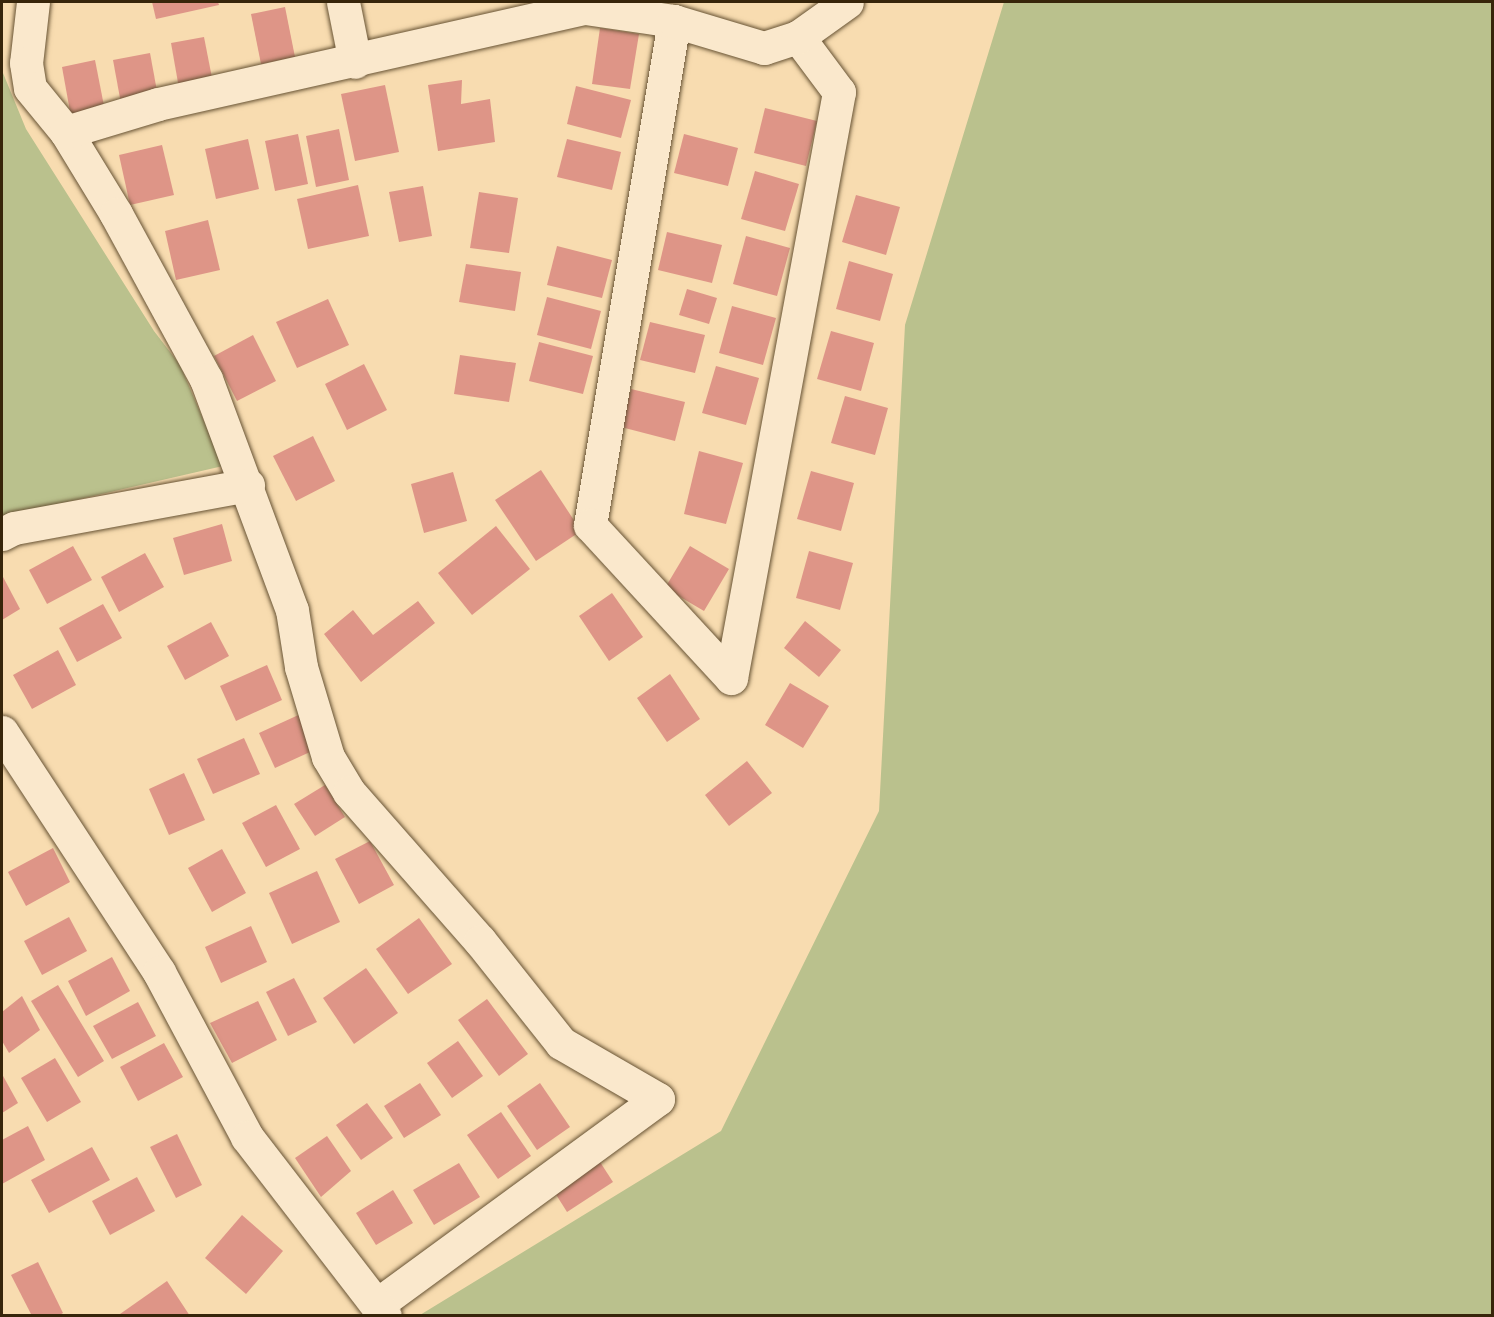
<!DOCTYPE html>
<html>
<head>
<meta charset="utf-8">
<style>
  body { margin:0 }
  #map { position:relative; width:1494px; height:1317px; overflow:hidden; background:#f8dcb0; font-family:"Gentium Book Plus",serif }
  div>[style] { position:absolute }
  .green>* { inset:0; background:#bac18d }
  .building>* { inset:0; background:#de9587 }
  .roads { filter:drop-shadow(0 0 2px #675334) drop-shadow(0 0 2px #675334) }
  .minor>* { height:33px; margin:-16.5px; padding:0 16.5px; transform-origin:16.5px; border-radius:16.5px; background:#fae8cc }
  span { translate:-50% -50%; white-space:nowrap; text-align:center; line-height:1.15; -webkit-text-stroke:5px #fae8cc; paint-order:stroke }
  .frame { position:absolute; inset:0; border:3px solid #37250a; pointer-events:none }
</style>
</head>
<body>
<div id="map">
  <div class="green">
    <div style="clip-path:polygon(1004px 2px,1492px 2px,1492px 1315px,420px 1315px,721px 1131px,879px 811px,905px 325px)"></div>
    <div style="clip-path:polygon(2px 44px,3px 73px,26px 129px,154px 331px,180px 365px,223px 466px,2px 517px)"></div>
  </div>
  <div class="building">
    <div style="clip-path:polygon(152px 2px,218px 2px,219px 5px,156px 19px)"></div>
    <div style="clip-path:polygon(285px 7px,295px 57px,261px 64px,251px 14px)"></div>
    <div style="clip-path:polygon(600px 28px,639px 34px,630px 89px,592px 84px)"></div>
    <div style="clip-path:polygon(204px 37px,214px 88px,180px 94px,171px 43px)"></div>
    <div style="clip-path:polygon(150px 53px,159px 102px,122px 109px,113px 60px)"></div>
    <div style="clip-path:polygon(95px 60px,105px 111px,71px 117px,62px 67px)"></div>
    <div style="clip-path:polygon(462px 80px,461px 104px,490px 99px,495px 142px,438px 151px,428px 85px)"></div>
    <div style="clip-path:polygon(385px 85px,399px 152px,355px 161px,341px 94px)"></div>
    <div style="clip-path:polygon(576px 86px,631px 100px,621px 138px,567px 124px)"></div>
    <div style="clip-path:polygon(765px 108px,817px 121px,806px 166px,754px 153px)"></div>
    <div style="clip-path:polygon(339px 129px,349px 180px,316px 187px,306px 136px)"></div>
    <div style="clip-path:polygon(298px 134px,308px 184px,275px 191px,265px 141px)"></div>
    <div style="clip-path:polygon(684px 134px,738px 148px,728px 186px,674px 173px)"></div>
    <div style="clip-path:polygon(248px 139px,259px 189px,216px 199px,205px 149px)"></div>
    <div style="clip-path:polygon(567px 139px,621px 152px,612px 190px,557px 177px)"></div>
    <div style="clip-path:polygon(162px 145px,174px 195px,130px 205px,119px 155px)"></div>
    <div style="clip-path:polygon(755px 171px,799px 184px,785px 231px,741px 219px)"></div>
    <div style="clip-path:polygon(358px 185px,369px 236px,308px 249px,297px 199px)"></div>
    <div style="clip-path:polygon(423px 186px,432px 236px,399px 242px,389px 192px)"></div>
    <div style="clip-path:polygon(479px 192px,518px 198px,509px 253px,470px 248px)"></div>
    <div style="clip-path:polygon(856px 195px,900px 207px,886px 255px,842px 242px)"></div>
    <div style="clip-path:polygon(208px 220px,220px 270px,176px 280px,165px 231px)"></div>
    <div style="clip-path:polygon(667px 232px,722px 245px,712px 283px,658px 270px)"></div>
    <div style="clip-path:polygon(746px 236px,790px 248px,777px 296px,733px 284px)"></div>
    <div style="clip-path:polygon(557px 246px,612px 260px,602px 298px,547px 285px)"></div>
    <div style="clip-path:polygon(849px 261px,893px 274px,880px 321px,836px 309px)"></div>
    <div style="clip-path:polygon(466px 264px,521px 272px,515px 311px,459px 302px)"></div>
    <div style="clip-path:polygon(687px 289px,717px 298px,709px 324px,679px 315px)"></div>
    <div style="clip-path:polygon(547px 297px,601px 311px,591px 349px,537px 335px)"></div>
    <div style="clip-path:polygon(328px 299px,349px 345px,297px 368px,276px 322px)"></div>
    <div style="clip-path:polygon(732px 306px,776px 318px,763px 365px,719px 353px)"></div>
    <div style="clip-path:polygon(650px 322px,705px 335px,695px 373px,640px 360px)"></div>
    <div style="clip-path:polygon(831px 331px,874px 343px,861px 391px,817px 379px)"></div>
    <div style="clip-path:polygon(253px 335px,276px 381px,237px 401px,214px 356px)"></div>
    <div style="clip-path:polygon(539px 342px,593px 356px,583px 394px,529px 381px)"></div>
    <div style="clip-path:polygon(460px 355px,516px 363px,509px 402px,454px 394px)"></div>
    <div style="clip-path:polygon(364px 364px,387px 410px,347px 430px,325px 384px)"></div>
    <div style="clip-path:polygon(716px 366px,759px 378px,746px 425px,702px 413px)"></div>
    <div style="clip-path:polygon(631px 389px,685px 402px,675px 441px,621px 427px)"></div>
    <div style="clip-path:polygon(845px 396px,888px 408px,875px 455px,831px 443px)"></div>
    <div style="clip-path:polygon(313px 436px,335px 481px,296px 501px,273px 456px)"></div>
    <div style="clip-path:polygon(699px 451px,743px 463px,726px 524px,684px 514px)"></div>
    <div style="clip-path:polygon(541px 470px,581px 531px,536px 561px,495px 500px)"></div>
    <div style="clip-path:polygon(811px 471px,854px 483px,841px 531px,797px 519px)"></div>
    <div style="clip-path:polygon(453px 472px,467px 521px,424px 533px,411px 484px)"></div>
    <div style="clip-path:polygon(222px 524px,232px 561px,184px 575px,173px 538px)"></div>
    <div style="clip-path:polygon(496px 526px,530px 569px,472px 615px,438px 573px)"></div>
    <div style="clip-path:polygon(73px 546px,92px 580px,47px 604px,29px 570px)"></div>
    <div style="clip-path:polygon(690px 546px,729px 569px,704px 611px,665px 588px)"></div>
    <div style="clip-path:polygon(809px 551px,853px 563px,840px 610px,796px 598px)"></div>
    <div style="clip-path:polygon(145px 553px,164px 587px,119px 612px,101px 577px)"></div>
    <div style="clip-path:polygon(2px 575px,20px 609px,2px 620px)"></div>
    <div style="clip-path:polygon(612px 593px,643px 637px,609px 661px,579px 616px)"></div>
    <div style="clip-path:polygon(418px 601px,435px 623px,361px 682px,324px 634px,353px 610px,373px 635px)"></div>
    <div style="clip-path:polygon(103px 604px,122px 638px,77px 662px,59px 628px)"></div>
    <div style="clip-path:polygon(805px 621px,841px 650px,819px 677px,784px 648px)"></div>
    <div style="clip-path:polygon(211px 622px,229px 656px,185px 680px,167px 646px)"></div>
    <div style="clip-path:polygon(58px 650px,76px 685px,32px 709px,13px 675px)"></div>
    <div style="clip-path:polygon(267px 665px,282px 700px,236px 721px,220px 686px)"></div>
    <div style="clip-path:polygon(670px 674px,700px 719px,667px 742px,637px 698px)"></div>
    <div style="clip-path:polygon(790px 683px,829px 706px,803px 748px,765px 725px)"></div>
    <div style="clip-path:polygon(305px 712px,321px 747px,275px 768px,259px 733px)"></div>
    <div style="clip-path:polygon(244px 738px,260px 774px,213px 794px,197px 759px)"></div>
    <div style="clip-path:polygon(747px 761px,772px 793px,729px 826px,705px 795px)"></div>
    <div style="clip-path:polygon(184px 773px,205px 820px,169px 835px,149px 789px)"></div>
    <div style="clip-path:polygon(325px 785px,345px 817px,315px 836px,294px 804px)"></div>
    <div style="clip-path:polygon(276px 805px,300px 849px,266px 867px,242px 823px)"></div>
    <div style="clip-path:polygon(370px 841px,394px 885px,359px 904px,335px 859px)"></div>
    <div style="clip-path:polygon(53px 848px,70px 882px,26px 906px,8px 872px)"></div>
    <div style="clip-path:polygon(222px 849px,246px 893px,212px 912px,188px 868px)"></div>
    <div style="clip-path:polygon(317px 871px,340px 922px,292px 944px,269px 893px)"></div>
    <div style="clip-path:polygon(69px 917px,87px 951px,42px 975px,24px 941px)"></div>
    <div style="clip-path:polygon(419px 918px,452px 964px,408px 994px,376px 949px)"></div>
    <div style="clip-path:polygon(251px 926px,267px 962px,221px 983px,205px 947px)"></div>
    <div style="clip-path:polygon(112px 957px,130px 991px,86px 1016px,68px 981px)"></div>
    <div style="clip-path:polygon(366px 968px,398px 1013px,354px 1044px,323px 998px)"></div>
    <div style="clip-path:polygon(294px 978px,317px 1022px,288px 1036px,266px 992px)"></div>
    <div style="clip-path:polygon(58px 985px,104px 1061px,78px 1077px,31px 1001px)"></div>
    <div style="clip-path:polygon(22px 996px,40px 1030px,9px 1053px,2px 1041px,2px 1012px)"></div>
    <div style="clip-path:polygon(487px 999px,528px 1054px,499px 1076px,458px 1020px)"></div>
    <div style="clip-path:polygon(258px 1001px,277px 1040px,232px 1063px,210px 1023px)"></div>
    <div style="clip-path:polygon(138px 1002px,156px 1036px,112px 1059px,93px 1026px)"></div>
    <div style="clip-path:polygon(458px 1041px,483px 1076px,452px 1098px,427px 1063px)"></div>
    <div style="clip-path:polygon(164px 1043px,183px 1077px,138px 1101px,120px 1067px)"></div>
    <div style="clip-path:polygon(55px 1058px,81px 1102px,47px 1122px,21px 1078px)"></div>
    <div style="clip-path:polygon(2px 1074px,18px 1103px,2px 1113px)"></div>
    <div style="clip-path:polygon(420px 1083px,441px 1115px,404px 1138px,384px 1106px)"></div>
    <div style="clip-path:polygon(540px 1083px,570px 1127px,537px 1150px,507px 1106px)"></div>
    <div style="clip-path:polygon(367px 1103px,393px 1138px,361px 1160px,336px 1125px)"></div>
    <div style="clip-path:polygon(501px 1112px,531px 1156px,498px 1179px,467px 1135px)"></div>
    <div style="clip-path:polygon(28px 1126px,45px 1160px,2px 1184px,2px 1140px)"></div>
    <div style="clip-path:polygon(177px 1134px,202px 1185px,176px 1198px,150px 1147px)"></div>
    <div style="clip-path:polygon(327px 1136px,351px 1171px,321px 1197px,295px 1158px)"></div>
    <div style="clip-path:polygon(92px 1147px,110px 1180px,49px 1213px,31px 1180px)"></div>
    <div style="clip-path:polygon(591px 1148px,613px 1182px,567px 1212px,545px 1177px)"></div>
    <div style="clip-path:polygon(459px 1163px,480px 1197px,434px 1225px,413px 1190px)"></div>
    <div style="clip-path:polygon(137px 1177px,155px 1211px,110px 1235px,92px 1201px)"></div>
    <div style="clip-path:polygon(393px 1190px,413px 1223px,376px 1245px,356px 1213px)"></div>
    <div style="clip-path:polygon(242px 1215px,283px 1251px,246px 1294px,205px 1258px)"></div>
    <div style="clip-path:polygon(38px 1262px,63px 1313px,58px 1316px,32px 1316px,11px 1275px)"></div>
    <div style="clip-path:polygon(167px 1281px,190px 1316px,122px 1316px,120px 1314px)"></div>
  </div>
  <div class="roads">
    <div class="minor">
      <div style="left:33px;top:2px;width:61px;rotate:96.5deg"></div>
      <div style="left:26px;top:63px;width:25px;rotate:81deg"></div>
      <div style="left:30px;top:88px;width:57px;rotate:50.7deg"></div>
      <div style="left:66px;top:132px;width:96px;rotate:58.6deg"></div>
      <div style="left:116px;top:214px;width:188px;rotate:61.4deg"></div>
      <div style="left:206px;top:379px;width:246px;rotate:69.6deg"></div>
      <div style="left:292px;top:610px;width:58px;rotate:81deg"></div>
      <div style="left:301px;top:667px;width:94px;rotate:73.3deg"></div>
      <div style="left:328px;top:757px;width:41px;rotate:59deg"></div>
      <div style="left:349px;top:792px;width:198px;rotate:48.7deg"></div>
      <div style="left:480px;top:941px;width:130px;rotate:51.5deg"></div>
      <div style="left:561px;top:1043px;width:112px;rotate:30deg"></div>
      <div style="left:658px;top:1099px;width:348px;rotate:143.8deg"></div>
      <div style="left:343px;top:2px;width:61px;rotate:78.7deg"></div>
      <div style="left:674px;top:21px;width:511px;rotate:99.46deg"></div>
      <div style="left:590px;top:525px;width:208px;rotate:47.3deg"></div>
      <div style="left:731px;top:678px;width:596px;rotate:-79.56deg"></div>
      <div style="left:839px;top:92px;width:69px;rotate:-126.7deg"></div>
      <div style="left:66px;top:132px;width:96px;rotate:-16.9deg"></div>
      <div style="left:158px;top:104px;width:438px;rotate:-12.7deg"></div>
      <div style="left:585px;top:8px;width:90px;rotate:8.3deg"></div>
      <div style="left:674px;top:21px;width:94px;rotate:16.7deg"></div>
      <div style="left:764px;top:48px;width:36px;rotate:-18deg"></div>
      <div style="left:798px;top:37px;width:60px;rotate:-35.5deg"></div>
      <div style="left:2px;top:534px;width:13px;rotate:-27deg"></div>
      <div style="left:14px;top:528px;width:238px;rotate:-10.4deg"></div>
      <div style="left:2px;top:732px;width:287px;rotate:56.8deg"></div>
      <div style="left:159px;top:972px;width:187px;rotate:61.9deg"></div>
      <div style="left:247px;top:1137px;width:226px;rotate:52.4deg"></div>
    </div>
  </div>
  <div class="frame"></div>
</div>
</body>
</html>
